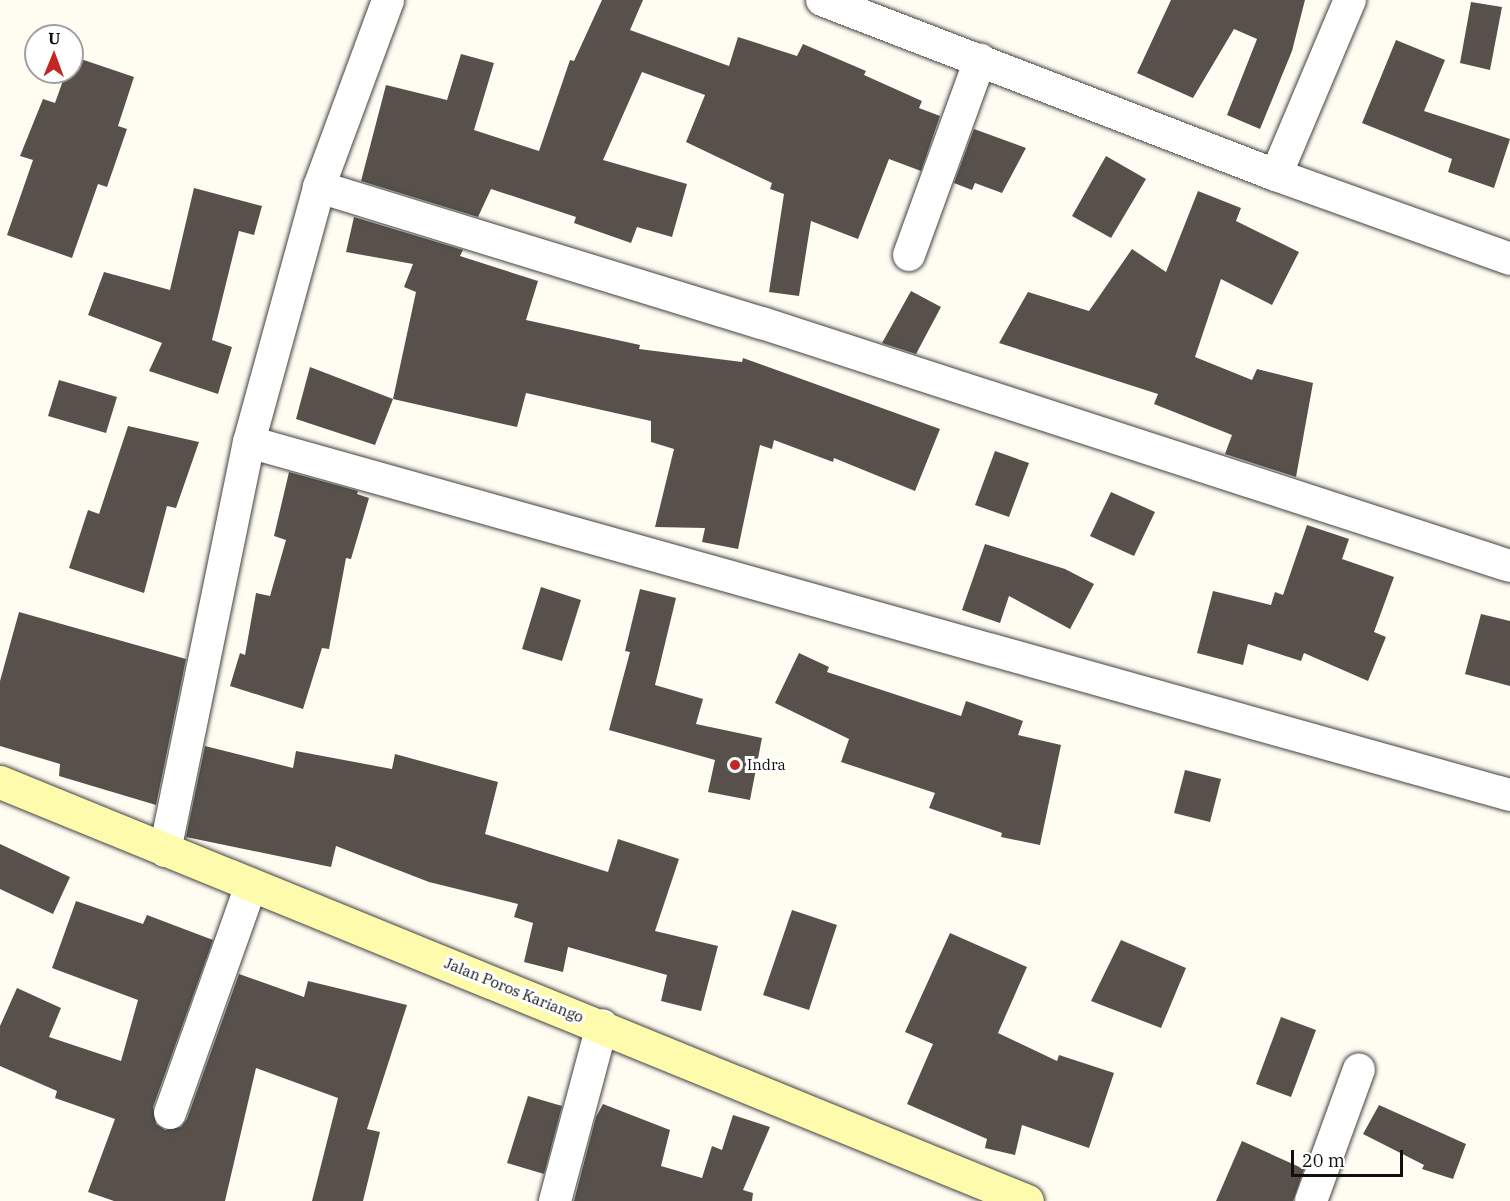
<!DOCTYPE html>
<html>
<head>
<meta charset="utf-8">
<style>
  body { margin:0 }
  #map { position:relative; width:1510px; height:1201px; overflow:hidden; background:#fffdf1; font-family:"IBM Plex Serif",serif }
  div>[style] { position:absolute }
  .building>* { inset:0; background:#58514b }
  .roads { filter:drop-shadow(0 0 2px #424242) drop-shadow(0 0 2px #424242) }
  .minor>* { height:32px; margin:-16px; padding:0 16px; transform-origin:16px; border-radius:16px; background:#fff }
  .secondary>* { height:33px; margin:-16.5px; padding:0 16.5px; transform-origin:16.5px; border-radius:16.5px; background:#fffbac }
  .dots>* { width:16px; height:16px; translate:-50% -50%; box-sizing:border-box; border:3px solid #fff; border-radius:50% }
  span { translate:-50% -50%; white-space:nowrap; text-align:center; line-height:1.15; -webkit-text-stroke:6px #fff; paint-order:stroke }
  .poi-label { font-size:15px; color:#0f0f0f }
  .left { translate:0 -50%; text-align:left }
  .street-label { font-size:15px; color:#0f0f0f }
  .north { position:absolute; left:24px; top:24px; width:60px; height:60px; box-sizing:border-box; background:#fff; border:2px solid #9f9f9f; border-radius:50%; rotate:1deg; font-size:16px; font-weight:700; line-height:24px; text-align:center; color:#0f0f0f }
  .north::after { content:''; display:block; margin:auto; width:21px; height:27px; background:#c32623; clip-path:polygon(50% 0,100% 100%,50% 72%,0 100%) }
  .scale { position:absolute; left:1291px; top:1150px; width:112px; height:27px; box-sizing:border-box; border:3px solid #0f0f0f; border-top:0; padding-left:8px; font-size:18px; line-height:21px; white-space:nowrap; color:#0f0f0f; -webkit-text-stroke:4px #fff; paint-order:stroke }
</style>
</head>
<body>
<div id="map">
  <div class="building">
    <div style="clip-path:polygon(602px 0,643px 0,630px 30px,729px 66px,738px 37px,797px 56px,803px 44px,866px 71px,864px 75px,922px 101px,919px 108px,940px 116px,921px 171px,889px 159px,858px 239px,811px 221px,799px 296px,769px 292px,784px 194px,770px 189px,772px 183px,686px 142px,705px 95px,642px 72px,603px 160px,687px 184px,672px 237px,637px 227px,631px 243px,574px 223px,576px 217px,491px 189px,478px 217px,361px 181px,386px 85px,447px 100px,461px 54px,494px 63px,474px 130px,539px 151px,570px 60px,574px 61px)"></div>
    <div style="clip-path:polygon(1171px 0,1305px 0,1292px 51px,1260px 129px,1227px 115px,1257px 39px,1234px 29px,1193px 98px,1137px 73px)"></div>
    <div style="clip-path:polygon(1471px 2px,1502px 7px,1490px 70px,1460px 63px)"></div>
    <div style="clip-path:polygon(1396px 40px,1445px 60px,1424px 111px,1510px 139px,1494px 188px,1448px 172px,1452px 159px,1362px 123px)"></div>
    <div style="clip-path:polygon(72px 56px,134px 77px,118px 126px,127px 129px,107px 187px,98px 184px,72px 258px,7px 235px,33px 160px,20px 156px,43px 99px,55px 103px,66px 72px,72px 72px)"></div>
    <div style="clip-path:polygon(974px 129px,1026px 148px,1002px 193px,975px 183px,972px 190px,954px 183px)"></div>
    <div style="clip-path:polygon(1106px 156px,1146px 179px,1111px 238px,1072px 216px)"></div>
    <div style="clip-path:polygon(194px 188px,262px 206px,254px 235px,239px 231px,212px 340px,232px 347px,218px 394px,149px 371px,162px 343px,88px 315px,104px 272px,170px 290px)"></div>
    <div style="clip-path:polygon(1198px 191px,1241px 208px,1236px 221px,1299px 252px,1272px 305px,1221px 279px,1195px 357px,1252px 380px,1257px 369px,1313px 383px,1296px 477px,1225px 454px,1232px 435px,1154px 404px,1158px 394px,999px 343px,1028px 292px,1089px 311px,1132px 249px,1166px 272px)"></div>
    <div style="clip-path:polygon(354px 217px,463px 250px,460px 256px,538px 281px,526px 320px,640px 345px,639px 349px,742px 362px,743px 358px,940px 429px,915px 491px,834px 458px,833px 462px,774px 440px,772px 449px,760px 445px,738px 549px,702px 542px,705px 528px,655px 527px,674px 449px,651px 442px,651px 421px,526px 393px,517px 427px,393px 399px,416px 292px,404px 287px,413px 264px,346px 252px)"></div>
    <div style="clip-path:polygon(911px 291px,941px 307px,916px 354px,882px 343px)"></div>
    <div style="clip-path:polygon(310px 367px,393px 399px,375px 445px,296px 419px)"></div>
    <div style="clip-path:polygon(59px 380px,117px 397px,106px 433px,48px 416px)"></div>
    <div style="clip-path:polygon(128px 426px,199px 442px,176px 508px,167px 506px,144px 593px,69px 568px,88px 510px,99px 514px)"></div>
    <div style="clip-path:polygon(995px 451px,1029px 463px,1009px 517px,975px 505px)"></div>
    <div style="clip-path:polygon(289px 472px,358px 491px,357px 494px,369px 498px,351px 559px,346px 558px,329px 649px,322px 648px,303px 709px,230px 686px,240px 653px,245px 655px,256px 593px,270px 596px,286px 540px,274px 536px)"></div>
    <div style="clip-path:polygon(1111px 492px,1155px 512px,1134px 556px,1090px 536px)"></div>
    <div style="clip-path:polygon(1307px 525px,1349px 539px,1342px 559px,1394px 577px,1374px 632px,1386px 637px,1368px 681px,1304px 653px,1301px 661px,1248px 644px,1243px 665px,1197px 653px,1213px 591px,1271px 605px,1275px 592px,1283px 595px)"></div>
    <div style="clip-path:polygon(985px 544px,1065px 569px,1094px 584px,1070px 629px,1009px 596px,1000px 623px,962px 610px)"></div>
    <div style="clip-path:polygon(541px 587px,581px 600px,562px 661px,522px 649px)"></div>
    <div style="clip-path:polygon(640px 589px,676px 598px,655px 685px,703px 699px,696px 724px,762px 738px,750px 800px,708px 792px,715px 760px,609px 730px,630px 652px,625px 651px)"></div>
    <div style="clip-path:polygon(19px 612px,186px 659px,156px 805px,59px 776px,60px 764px,0 746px,0 681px)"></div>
    <div style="clip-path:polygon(1481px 614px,1510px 621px,1510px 686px,1465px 674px)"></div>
    <div style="clip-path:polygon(799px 653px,829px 667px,827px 672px,961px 716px,966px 701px,1023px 721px,1018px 735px,1061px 745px,1040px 845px,1001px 837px,1002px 833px,929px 808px,935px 793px,841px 762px,849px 739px,775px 703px)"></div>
    <div style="clip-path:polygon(205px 746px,293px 768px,296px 751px,392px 769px,395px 754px,498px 782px,485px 834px,608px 872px,618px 839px,679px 859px,655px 931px,718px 946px,701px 1011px,661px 1001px,667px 975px,568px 947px,563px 972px,524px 962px,533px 923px,514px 917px,518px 904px,429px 882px,336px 846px,331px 867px,186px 837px)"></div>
    <div style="clip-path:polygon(1185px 770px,1221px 779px,1210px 822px,1174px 813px)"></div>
    <div style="clip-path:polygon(0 844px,70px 877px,53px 914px,0 889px)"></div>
    <div style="clip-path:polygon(76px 901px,143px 924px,147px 915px,213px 940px,153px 1107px,156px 1124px,165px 1130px,181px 1127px,187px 1119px,239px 974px,304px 997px,308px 981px,407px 1005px,367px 1129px,380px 1132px,363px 1201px,312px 1201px,338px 1098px,256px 1068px,225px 1201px,114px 1201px,88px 1192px,115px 1119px,55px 1098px,57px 1091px,0 1066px,0 1026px,17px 988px,61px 1008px,49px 1037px,121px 1061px,138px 1000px,52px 968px)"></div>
    <div style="clip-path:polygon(792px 910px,837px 925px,809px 1010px,763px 995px)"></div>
    <div style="clip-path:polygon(950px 933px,1027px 967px,998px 1033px,1057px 1061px,1059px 1055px,1114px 1073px,1089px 1148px,1022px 1125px,1015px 1155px,985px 1148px,987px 1139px,907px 1104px,933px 1044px,905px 1032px)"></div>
    <div style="clip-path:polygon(1121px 940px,1186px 968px,1161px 1028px,1091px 1001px)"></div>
    <div style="clip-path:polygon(1281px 1017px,1316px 1030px,1291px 1097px,1256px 1084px)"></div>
    <div style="clip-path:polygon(528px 1096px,562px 1106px,544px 1174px,507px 1163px)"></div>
    <div style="clip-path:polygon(603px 1104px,670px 1130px,661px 1166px,702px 1178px,712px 1146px,722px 1150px,733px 1115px,770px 1127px,743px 1190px,753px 1193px,752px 1201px,574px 1201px,596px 1117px)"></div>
    <div style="clip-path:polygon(1379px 1105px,1466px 1144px,1453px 1179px,1422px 1169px,1424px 1165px,1363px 1134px)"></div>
    <div style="clip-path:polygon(1242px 1141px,1304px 1169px,1293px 1201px,1216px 1201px)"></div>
  </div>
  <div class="roads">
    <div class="minor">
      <div style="left:822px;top:0;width:487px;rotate:21.1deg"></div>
      <div style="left:1276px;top:175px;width:249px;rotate:19.7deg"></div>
      <div style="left:1276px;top:175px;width:190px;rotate:-67.1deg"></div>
      <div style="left:319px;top:187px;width:463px;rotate:17.1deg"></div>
      <div style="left:762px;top:323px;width:786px;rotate:18deg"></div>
      <div style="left:909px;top:255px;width:208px;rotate:-70deg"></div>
      <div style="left:249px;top:442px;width:1309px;rotate:15.64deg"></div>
      <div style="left:165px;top:851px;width:418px;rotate:-78.4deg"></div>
      <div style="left:249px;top:442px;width:264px;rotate:-74.6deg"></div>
      <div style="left:319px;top:187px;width:199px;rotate:-69.7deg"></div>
      <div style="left:170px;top:1113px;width:241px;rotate:-70.4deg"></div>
      <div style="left:555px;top:1201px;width:182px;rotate:-75deg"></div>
      <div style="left:1311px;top:1201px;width:140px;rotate:-70deg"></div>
    </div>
    <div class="secondary">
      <div style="left:0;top:782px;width:1109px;rotate:22.19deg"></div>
    </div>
  </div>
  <div class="dots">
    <div style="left:735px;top:765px;background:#c32623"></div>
  </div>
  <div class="poi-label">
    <span class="left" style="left:747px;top:765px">Indra</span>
  </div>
  <div class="street-label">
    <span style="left:514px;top:990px;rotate:22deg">Jalan Poros Kariango</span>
  </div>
  <div class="north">U</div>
  <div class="scale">20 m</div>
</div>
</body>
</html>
